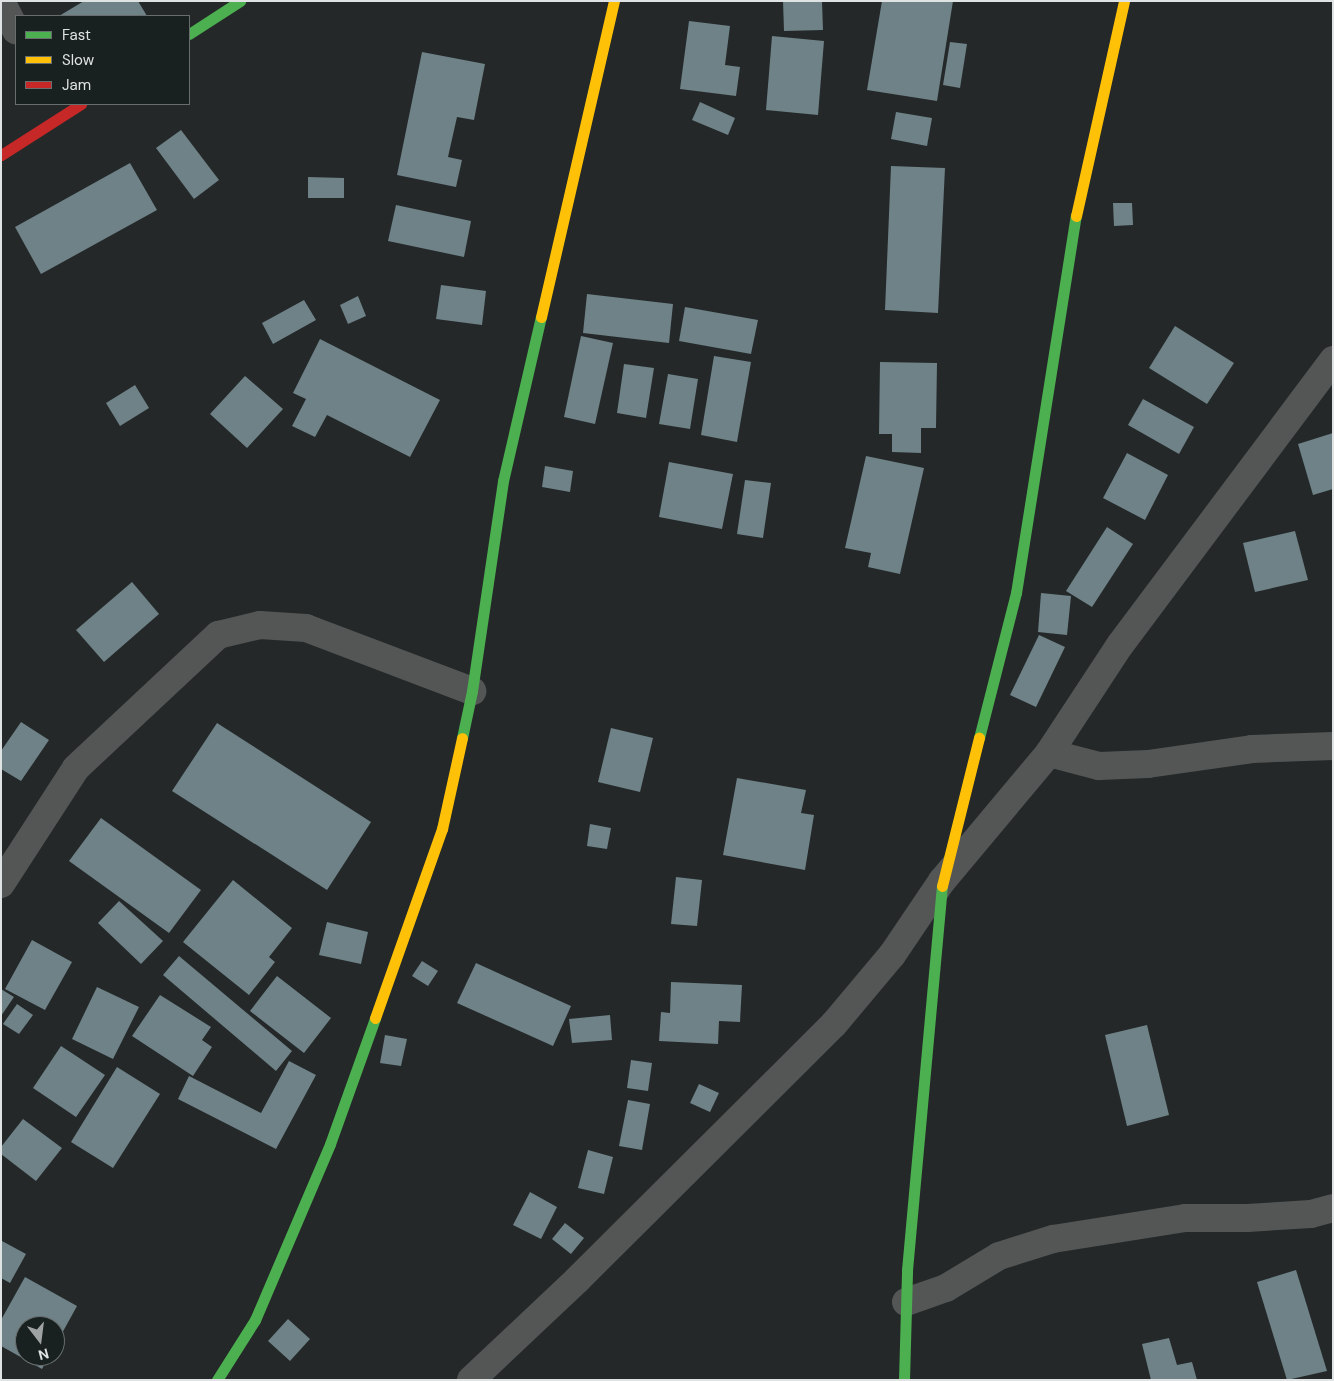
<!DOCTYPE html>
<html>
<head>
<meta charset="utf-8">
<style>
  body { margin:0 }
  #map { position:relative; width:1334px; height:1381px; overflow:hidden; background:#242828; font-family:"DM Sans",sans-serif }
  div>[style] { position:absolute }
  .building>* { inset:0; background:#6e8288 }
  .street>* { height:28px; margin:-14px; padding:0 14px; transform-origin:14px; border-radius:14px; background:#545656 }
  .fast>* { height:11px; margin:-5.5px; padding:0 5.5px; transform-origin:5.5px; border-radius:5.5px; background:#4caf50 }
  .slow>* { height:11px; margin:-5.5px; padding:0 5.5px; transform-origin:5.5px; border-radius:5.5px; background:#ffc107 }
  .jam>* { height:11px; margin:-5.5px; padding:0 5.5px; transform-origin:5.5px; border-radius:5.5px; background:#c62828 }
  span { translate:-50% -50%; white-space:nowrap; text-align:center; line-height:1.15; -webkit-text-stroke:5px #192020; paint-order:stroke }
  .frame { position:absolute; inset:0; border:2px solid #dfe3e3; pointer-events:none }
  .legend { position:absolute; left:15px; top:15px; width:175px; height:90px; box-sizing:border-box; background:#192020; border:1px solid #686e6e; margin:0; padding:6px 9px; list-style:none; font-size:15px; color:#dfe3e3 }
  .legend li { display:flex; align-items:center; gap:10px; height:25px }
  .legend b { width:25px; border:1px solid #686e6e }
  .north { position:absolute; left:15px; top:1316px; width:50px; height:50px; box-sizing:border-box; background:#192020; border:1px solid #686e6e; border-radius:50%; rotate:165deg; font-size:14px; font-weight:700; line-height:20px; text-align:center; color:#dfe3e3 }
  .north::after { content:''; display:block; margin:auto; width:18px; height:22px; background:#9ea2a2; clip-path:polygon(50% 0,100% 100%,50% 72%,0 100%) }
</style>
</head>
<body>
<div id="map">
  <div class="building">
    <div style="clip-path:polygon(84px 1px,138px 1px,147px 16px,59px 16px)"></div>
    <div style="clip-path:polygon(783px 1px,822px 1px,823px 30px,784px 31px)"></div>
    <div style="clip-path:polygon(882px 1px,953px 1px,937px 101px,867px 90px)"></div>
    <div style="clip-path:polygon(689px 21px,730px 26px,725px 65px,740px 67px,736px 96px,680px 89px)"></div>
    <div style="clip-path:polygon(772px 36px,824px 41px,818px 115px,766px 110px)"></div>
    <div style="clip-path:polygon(950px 42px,967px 44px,960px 88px,943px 85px)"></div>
    <div style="clip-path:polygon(422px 52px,485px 64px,474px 120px,457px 117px,448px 157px,462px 160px,456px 187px,397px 175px)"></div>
    <div style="clip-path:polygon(700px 102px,735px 118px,728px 135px,692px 120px)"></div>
    <div style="clip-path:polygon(896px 112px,932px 118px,927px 146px,891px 139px)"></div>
    <div style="clip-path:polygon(181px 130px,219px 180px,194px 199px,156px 148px)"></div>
    <div style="clip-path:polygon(130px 163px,157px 210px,41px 274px,15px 227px)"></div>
    <div style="clip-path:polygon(891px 166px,945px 168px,938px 313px,885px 310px)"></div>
    <div style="clip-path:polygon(308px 177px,344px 178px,344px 198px,308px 198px)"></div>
    <div style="clip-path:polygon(1113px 203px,1132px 203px,1133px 225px,1114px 226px)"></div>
    <div style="clip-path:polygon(396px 205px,471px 221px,464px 257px,388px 241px)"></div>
    <div style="clip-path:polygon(441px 285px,486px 291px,482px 325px,436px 319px)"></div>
    <div style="clip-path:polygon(587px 294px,673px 304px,669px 343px,583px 333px)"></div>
    <div style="clip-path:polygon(358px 296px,366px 316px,348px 324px,340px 305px)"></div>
    <div style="clip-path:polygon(304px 300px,316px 320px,273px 344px,262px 323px)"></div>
    <div style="clip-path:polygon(685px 307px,758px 320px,751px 354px,679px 341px)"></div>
    <div style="clip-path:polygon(1175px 326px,1234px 363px,1207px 404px,1149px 368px)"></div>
    <div style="clip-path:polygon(581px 336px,613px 343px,595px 424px,564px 417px)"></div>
    <div style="clip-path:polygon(320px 339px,440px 400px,410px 457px,327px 415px,315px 437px,292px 426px,306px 399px,293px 393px)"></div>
    <div style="clip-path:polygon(714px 356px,751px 362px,737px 442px,701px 435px)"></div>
    <div style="clip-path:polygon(880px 362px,937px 363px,936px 428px,921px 428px,921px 453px,892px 452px,892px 434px,879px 434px)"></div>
    <div style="clip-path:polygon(624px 364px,654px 368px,646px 418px,617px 413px)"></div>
    <div style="clip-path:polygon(668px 374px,698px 379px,690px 429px,659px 424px)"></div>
    <div style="clip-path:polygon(245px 376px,283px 409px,247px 448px,210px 414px)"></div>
    <div style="clip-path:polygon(135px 385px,149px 408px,120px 426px,106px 403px)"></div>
    <div style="clip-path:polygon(1143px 399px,1194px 427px,1179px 454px,1128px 425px)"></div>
    <div style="clip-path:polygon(1333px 433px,1333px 489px,1313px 495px,1298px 444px)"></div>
    <div style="clip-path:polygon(1127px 453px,1168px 475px,1145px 520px,1103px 498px)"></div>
    <div style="clip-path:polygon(866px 456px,924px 468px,900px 574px,868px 567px,871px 553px,845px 548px)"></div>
    <div style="clip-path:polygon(669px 462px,733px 474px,722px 529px,659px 517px)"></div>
    <div style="clip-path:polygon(545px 466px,573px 471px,570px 492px,542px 487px)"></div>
    <div style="clip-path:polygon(745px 480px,771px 483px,763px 538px,737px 534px)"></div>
    <div style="clip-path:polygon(1107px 527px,1133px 544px,1092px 607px,1066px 591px)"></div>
    <div style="clip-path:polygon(1295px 531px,1308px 580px,1255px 592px,1243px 543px)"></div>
    <div style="clip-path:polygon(132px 582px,159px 614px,104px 662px,76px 630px)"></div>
    <div style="clip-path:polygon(1041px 593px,1071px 596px,1067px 635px,1038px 632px)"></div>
    <div style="clip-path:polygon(1039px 635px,1065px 647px,1036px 707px,1010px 695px)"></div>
    <div style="clip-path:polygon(21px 722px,49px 740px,21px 781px,1px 769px,1px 751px)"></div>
    <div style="clip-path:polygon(217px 723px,371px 822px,327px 890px,172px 791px)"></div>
    <div style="clip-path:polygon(611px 728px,653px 738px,640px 792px,598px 782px)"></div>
    <div style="clip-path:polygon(737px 778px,806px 790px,801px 813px,814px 815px,805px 870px,723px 855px)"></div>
    <div style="clip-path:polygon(101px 818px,201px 890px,169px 933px,69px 861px)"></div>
    <div style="clip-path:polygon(590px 824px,611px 828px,607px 849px,587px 846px)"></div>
    <div style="clip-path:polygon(676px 877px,702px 880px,697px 926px,671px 924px)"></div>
    <div style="clip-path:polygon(233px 880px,292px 928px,269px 957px,275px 962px,249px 995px,183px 942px)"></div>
    <div style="clip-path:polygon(119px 901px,163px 941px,141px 964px,98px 923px)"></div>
    <div style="clip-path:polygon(327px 922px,368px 932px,361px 964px,319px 955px)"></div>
    <div style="clip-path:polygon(32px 940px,72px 962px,45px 1010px,5px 989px)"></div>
    <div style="clip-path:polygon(179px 956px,292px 1051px,276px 1071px,163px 975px)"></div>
    <div style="clip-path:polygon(422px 961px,438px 971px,428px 986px,412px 976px)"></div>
    <div style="clip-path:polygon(476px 963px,571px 1006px,553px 1046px,457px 1003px)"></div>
    <div style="clip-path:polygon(277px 976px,331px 1018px,304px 1053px,250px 1011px)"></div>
    <div style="clip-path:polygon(671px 982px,742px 985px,740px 1022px,719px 1021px,718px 1044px,659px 1041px,661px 1012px,670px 1013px)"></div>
    <div style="clip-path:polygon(97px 987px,139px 1007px,113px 1059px,72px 1039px)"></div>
    <div style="clip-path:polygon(1px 989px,14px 997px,1px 1016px)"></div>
    <div style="clip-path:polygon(160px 995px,211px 1027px,202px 1040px,212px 1047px,193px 1076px,132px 1036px)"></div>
    <div style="clip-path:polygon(17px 1004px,33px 1015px,19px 1034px,3px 1024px)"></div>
    <div style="clip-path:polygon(610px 1015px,612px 1040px,572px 1043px,569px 1019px)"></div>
    <div style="clip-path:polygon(1147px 1025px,1169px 1115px,1127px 1126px,1105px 1035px)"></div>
    <div style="clip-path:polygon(385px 1035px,407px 1039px,401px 1066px,380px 1063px)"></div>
    <div style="clip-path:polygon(61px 1046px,105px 1075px,76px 1117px,33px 1088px)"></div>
    <div style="clip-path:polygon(631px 1060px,652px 1063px,648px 1091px,627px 1088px)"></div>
    <div style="clip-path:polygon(289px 1061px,316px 1075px,276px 1149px,178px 1099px,189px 1076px,261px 1113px)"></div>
    <div style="clip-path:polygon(117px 1067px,160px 1094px,113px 1168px,71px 1142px)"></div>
    <div style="clip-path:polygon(699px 1084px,719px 1093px,710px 1112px,690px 1103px)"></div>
    <div style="clip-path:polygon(628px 1100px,650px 1104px,642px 1150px,619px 1146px)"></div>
    <div style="clip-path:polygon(23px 1119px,62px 1148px,36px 1181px,1px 1154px,1px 1147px)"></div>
    <div style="clip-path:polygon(588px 1150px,613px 1157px,604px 1194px,578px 1188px)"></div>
    <div style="clip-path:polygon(530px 1192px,557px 1207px,541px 1239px,513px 1225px)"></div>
    <div style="clip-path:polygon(565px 1223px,584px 1238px,571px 1254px,552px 1239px)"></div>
    <div style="clip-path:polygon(2px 1241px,26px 1254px,10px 1283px,1px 1278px)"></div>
    <div style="clip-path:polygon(1296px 1270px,1327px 1371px,1287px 1380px,1257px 1282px)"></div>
    <div style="clip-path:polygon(25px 1277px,77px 1306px,55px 1346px,55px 1326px,25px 1326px,25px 1356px,49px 1356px,42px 1369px,1px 1346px,1px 1320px)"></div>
    <div style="clip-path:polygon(288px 1319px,310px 1339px,290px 1361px,268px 1341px)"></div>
    <div style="clip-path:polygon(1169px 1338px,1177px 1365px,1192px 1362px,1197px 1380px,1151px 1380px,1142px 1344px)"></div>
  </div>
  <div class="street">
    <div style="left:1px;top:1px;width:33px;rotate:63deg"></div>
    <div style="left:1049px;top:753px;width:52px;rotate:14.6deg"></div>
    <div style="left:1099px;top:766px;width:49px;rotate:-2.3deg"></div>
    <div style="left:1148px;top:764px;width:105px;rotate:-8.2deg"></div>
    <div style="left:1252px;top:749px;width:81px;rotate:-2.1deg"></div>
    <div style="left:1px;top:884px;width:138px;rotate:-57.1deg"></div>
    <div style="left:76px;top:768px;width:195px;rotate:-43.1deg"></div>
    <div style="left:218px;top:635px;width:43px;rotate:-13.4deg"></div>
    <div style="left:260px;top:625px;width:46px;rotate:3.7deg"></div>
    <div style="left:306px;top:628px;width:178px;rotate:20.8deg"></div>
    <div style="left:906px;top:1302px;width:42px;rotate:-19.3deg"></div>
    <div style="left:946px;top:1288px;width:62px;rotate:-31.1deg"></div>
    <div style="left:999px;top:1256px;width:57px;rotate:-17.5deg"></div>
    <div style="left:1053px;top:1239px;width:134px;rotate:-9deg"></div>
    <div style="left:1185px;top:1218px;width:62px"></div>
    <div style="left:1247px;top:1218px;width:64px;rotate:-3.6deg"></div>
    <div style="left:1311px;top:1214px;width:23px;rotate:-15deg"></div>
    <div style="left:471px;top:1380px;width:146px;rotate:-43.3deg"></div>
    <div style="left:577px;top:1280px;width:363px;rotate:-44.9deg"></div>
    <div style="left:834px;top:1024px;width:90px;rotate:-50deg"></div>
    <div style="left:892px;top:955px;width:89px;rotate:-56deg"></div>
    <div style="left:942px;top:881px;width:167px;rotate:-50.1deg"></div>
    <div style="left:1049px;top:753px;width:129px;rotate:-56.7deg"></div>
    <div style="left:1120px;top:645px;width:356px;rotate:-53.2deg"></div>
  </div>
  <div class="fast">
    <div style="left:189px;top:34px;width:61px;rotate:-32.9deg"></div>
    <div style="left:462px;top:738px;width:48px;rotate:-78deg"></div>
    <div style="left:472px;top:691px;width:212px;rotate:-81.6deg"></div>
    <div style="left:503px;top:481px;width:168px;rotate:-77deg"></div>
    <div style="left:979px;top:738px;width:150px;rotate:-75.7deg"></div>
    <div style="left:1016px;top:593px;width:382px;rotate:-81deg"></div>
    <div style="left:217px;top:1380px;width:71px;rotate:-57.7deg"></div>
    <div style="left:255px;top:1320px;width:191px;rotate:-66.9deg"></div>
    <div style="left:330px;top:1144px;width:134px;rotate:-70.3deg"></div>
    <div style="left:904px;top:1380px;width:110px;rotate:-88.4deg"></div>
    <div style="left:907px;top:1270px;width:386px;rotate:-84.8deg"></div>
  </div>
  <div class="slow">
    <div style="left:1076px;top:216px;width:220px;rotate:-77.4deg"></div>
    <div style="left:541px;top:317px;width:324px;rotate:-77deg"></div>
    <div style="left:942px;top:886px;width:153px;rotate:-76deg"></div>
    <div style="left:375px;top:1018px;width:201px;rotate:-70.5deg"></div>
    <div style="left:442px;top:829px;width:93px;rotate:-77.6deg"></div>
  </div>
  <div class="jam">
    <div style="left:1px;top:155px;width:95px;rotate:-32.5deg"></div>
  </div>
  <div class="frame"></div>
  <ul class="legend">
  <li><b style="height:6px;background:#4caf50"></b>Fast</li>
  <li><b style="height:6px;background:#ffc107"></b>Slow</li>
  <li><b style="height:6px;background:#c62828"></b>Jam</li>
  </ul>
  <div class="north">N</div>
</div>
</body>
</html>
